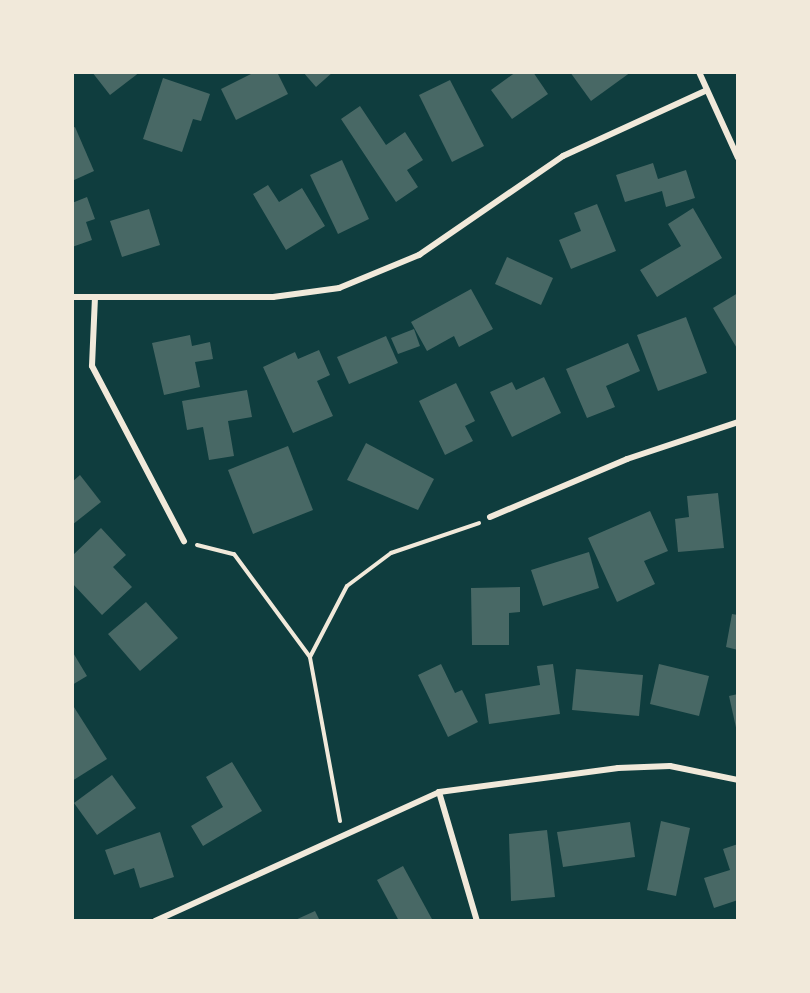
<!DOCTYPE html>
<html>
<head>
<meta charset="utf-8">
<style>
  body { margin:0 }
  #map { position:relative; width:810px; height:993px; overflow:hidden; background:#0f3d3e; font-family:Montserrat,sans-serif }
  div>[style] { position:absolute }
  .building>* { inset:0; background:#486865 }
  .path>* { height:4px; margin:-2px; padding:0 2px; transform-origin:2px; border-radius:2px; background:#f1e9da }
  .minor>* { height:6px; margin:-3px; padding:0 3px; transform-origin:3px; border-radius:3px; background:#f1e9da }
  span { translate:-50% -50%; white-space:nowrap; text-align:center; line-height:1.15; -webkit-text-stroke:6px #f1e9da; paint-order:stroke }
  .frame { position:absolute; inset:0; border:74px solid #f1e9da; pointer-events:none }
</style>
</head>
<body>
<div id="map">
  <div class="building">
    <div style="clip-path:polygon(92px 72px,140px 72px,110px 95px)"></div>
    <div style="clip-path:polygon(255px 72px,277px 72px,288px 94px,236px 120px,221px 89px)"></div>
    <div style="clip-path:polygon(303px 72px,333px 72px,316px 87px)"></div>
    <div style="clip-path:polygon(516px 72px,533px 72px,548px 94px,512px 119px,491px 90px)"></div>
    <div style="clip-path:polygon(570px 72px,631px 72px,591px 101px)"></div>
    <div style="clip-path:polygon(163px 78px,210px 94px,201px 121px,193px 119px,182px 152px,143px 139px)"></div>
    <div style="clip-path:polygon(450px 80px,484px 146px,452px 162px,419px 95px)"></div>
    <div style="clip-path:polygon(360px 106px,386px 145px,405px 132px,423px 160px,407px 170px,418px 187px,396px 202px,341px 119px)"></div>
    <div style="clip-path:polygon(75px 127px,94px 171px,72px 181px,72px 128px)"></div>
    <div style="clip-path:polygon(342px 160px,369px 219px,338px 234px,310px 175px)"></div>
    <div style="clip-path:polygon(653px 163px,658px 179px,686px 170px,695px 198px,666px 207px,662px 191px,625px 202px,616px 175px)"></div>
    <div style="clip-path:polygon(268px 185px,279px 202px,302px 188px,325px 226px,286px 250px,253px 194px)"></div>
    <div style="clip-path:polygon(87px 197px,95px 219px,86px 222px,92px 240px,72px 247px,72px 203px)"></div>
    <div style="clip-path:polygon(597px 204px,616px 251px,571px 269px,559px 240px,581px 231px,574px 213px)"></div>
    <div style="clip-path:polygon(693px 208px,722px 258px,657px 297px,640px 270px,681px 246px,668px 224px)"></div>
    <div style="clip-path:polygon(149px 209px,160px 245px,122px 257px,110px 221px)"></div>
    <div style="clip-path:polygon(507px 257px,553px 278px,541px 305px,495px 284px)"></div>
    <div style="clip-path:polygon(471px 289px,493px 329px,459px 347px,454px 336px,427px 351px,411px 322px)"></div>
    <div style="clip-path:polygon(738px 293px,738px 350px,713px 308px)"></div>
    <div style="clip-path:polygon(686px 317px,707px 373px,658px 391px,637px 335px)"></div>
    <div style="clip-path:polygon(414px 329px,420px 346px,398px 354px,391px 338px)"></div>
    <div style="clip-path:polygon(190px 335px,192px 346px,210px 342px,213px 359px,195px 362px,200px 387px,164px 395px,152px 343px)"></div>
    <div style="clip-path:polygon(386px 336px,398px 363px,349px 384px,337px 357px)"></div>
    <div style="clip-path:polygon(628px 343px,640px 371px,606px 386px,615px 407px,587px 418px,566px 369px)"></div>
    <div style="clip-path:polygon(319px 350px,330px 375px,317px 381px,333px 416px,293px 433px,263px 367px,295px 352px,298px 359px)"></div>
    <div style="clip-path:polygon(544px 377px,561px 413px,512px 437px,490px 392px,512px 382px,516px 390px)"></div>
    <div style="clip-path:polygon(456px 383px,475px 421px,465px 426px,473px 441px,445px 455px,419px 401px)"></div>
    <div style="clip-path:polygon(247px 390px,252px 417px,228px 421px,234px 456px,209px 460px,203px 427px,187px 430px,182px 401px)"></div>
    <div style="clip-path:polygon(366px 443px,434px 479px,418px 510px,347px 480px)"></div>
    <div style="clip-path:polygon(288px 446px,313px 510px,253px 534px,228px 470px)"></div>
    <div style="clip-path:polygon(80px 475px,101px 502px,72px 525px,72px 482px)"></div>
    <div style="clip-path:polygon(718px 493px,724px 548px,678px 552px,675px 519px,689px 517px,687px 496px)"></div>
    <div style="clip-path:polygon(650px 511px,668px 551px,644px 561px,655px 584px,617px 602px,588px 538px)"></div>
    <div style="clip-path:polygon(101px 528px,126px 555px,113px 567px,132px 587px,102px 615px,72px 583px,72px 556px)"></div>
    <div style="clip-path:polygon(589px 552px,599px 588px,543px 606px,531px 570px)"></div>
    <div style="clip-path:polygon(520px 587px,520px 612px,509px 613px,509px 645px,472px 645px,471px 588px)"></div>
    <div style="clip-path:polygon(146px 602px,178px 638px,140px 671px,108px 634px)"></div>
    <div style="clip-path:polygon(732px 614px,738px 615px,738px 650px,726px 647px)"></div>
    <div style="clip-path:polygon(72px 651px,87px 676px,72px 685px)"></div>
    <div style="clip-path:polygon(441px 664px,455px 693px,462px 690px,478px 722px,448px 737px,418px 675px)"></div>
    <div style="clip-path:polygon(553px 664px,560px 714px,489px 724px,485px 694px,540px 685px,537px 666px)"></div>
    <div style="clip-path:polygon(659px 664px,709px 676px,699px 716px,650px 704px)"></div>
    <div style="clip-path:polygon(576px 669px,643px 675px,639px 716px,572px 710px)"></div>
    <div style="clip-path:polygon(738px 694px,738px 732px,737px 732px,729px 696px)"></div>
    <div style="clip-path:polygon(72px 704px,107px 759px,72px 781px)"></div>
    <div style="clip-path:polygon(232px 762px,262px 811px,203px 846px,191px 826px,223px 807px,206px 777px)"></div>
    <div style="clip-path:polygon(112px 775px,136px 808px,97px 835px,74px 803px)"></div>
    <div style="clip-path:polygon(661px 821px,690px 828px,676px 896px,647px 890px)"></div>
    <div style="clip-path:polygon(630px 822px,635px 857px,563px 867px,557px 832px)"></div>
    <div style="clip-path:polygon(547px 830px,555px 897px,511px 901px,509px 834px)"></div>
    <div style="clip-path:polygon(160px 832px,174px 877px,140px 888px,134px 868px,114px 875px,105px 850px)"></div>
    <div style="clip-path:polygon(738px 844px,738px 900px,714px 908px,704px 878px,730px 870px,723px 849px)"></div>
    <div style="clip-path:polygon(403px 866px,433px 921px,399px 921px,377px 880px)"></div>
    <div style="clip-path:polygon(315px 911px,320px 921px,293px 921px)"></div>
  </div>
  <div class="path">
    <div style="left:197px;top:545px;width:38px;rotate:14deg"></div>
    <div style="left:234px;top:554px;width:128px;rotate:53.6deg"></div>
    <div style="left:340px;top:821px;width:167px;rotate:-100.4deg"></div>
    <div style="left:310px;top:657px;width:80px;rotate:-62.5deg"></div>
    <div style="left:347px;top:586px;width:55px;rotate:-36.9deg"></div>
    <div style="left:391px;top:553px;width:93px;rotate:-18.8deg"></div>
  </div>
  <div class="minor">
    <div style="left:699px;top:72px;width:94px;rotate:65.6deg"></div>
    <div style="left:72px;top:297px;width:201px"></div>
    <div style="left:273px;top:297px;width:67px;rotate:-7.8deg"></div>
    <div style="left:339px;top:288px;width:87px;rotate:-22.4deg"></div>
    <div style="left:419px;top:255px;width:175px;rotate:-34.5deg"></div>
    <div style="left:563px;top:156px;width:158px;rotate:-24.6deg"></div>
    <div style="left:95px;top:297px;width:69px;rotate:92.5deg"></div>
    <div style="left:92px;top:366px;width:198px;rotate:62.3deg"></div>
    <div style="left:490px;top:517px;width:149px;rotate:-22.9deg"></div>
    <div style="left:627px;top:459px;width:117px;rotate:-18.4deg"></div>
    <div style="left:439px;top:792px;width:134px;rotate:73.6deg"></div>
    <div style="left:155px;top:921px;width:312px;rotate:-24.4deg"></div>
    <div style="left:439px;top:792px;width:181px;rotate:-7.6deg"></div>
    <div style="left:618px;top:768px;width:52px;rotate:-2.2deg"></div>
    <div style="left:670px;top:766px;width:69px;rotate:11.6deg"></div>
  </div>
  <div class="frame"></div>
</div>
</body>
</html>
